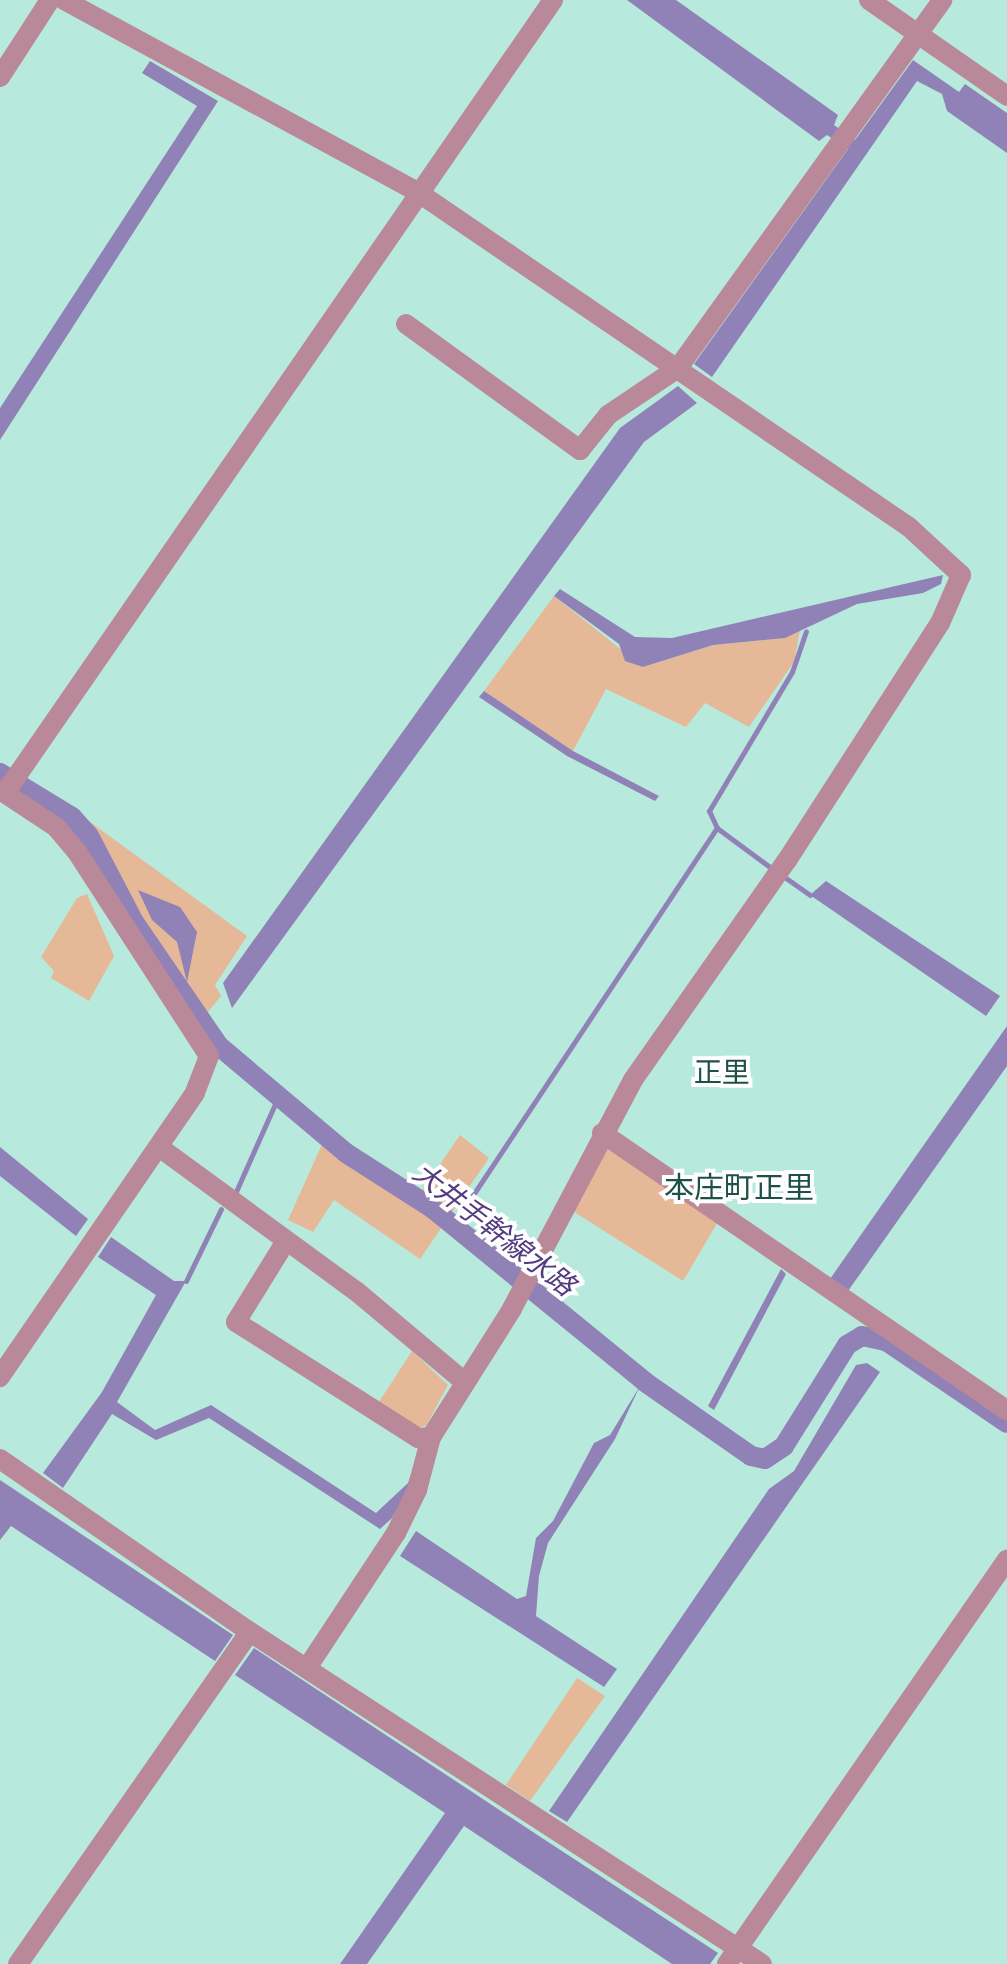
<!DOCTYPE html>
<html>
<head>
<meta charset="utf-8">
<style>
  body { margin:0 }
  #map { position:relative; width:1007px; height:1964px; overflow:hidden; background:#b7eadc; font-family:Lato,"Noto Sans JP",sans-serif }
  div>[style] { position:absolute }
  .green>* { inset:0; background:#e5b898 }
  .water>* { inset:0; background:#9082b7 }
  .stream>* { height:5px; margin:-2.5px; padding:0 2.5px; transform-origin:2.5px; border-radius:2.5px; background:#9082b7 }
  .canal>* { height:20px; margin:-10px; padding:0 10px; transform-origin:10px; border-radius:10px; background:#9082b7 }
  .minor>* { height:20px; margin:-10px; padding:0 10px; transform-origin:10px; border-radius:10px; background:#b98999 }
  span { translate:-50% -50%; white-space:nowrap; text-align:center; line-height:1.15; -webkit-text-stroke:8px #fefefe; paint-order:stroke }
  .neighbourhood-label { font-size:28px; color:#1f5045 }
  .water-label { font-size:28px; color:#523c7f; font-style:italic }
  .quarter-label { font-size:30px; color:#1f5045 }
</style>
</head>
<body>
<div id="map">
  <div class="green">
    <div style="clip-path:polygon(554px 596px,643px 667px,713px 645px,784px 638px,801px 625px,794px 662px,749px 727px,705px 703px,686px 727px,606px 689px,573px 751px,484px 691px)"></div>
    <div style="clip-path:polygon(86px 819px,247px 936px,215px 985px,221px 996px,202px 1019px)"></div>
    <div style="clip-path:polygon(87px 894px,114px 956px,89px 1001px,51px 978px,54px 971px,41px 957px,77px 898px)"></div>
    <div style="clip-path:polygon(460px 1135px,489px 1158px,420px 1259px,334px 1200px,313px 1232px,288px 1220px,324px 1140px,413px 1204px)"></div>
    <div style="clip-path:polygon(605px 1140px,719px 1220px,683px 1281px,571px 1210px)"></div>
    <div style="clip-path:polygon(412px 1351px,448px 1385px,426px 1426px,414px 1428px,377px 1405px)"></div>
    <div style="clip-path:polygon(577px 1678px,605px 1696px,530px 1801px,506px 1785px)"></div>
  </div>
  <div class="water">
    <div style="clip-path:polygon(627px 0,676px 0,838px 115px,834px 125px,855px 140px,913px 60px,959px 92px,965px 84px,1007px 113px,1007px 153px,947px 111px,942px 94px,917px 81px,712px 377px,694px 364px,848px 149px,827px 135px,819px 141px)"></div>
    <div style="clip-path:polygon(150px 61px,218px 101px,0 440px,0 408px,197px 106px,142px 73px)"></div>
    <div style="clip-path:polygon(678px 386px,697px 403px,644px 442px,232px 1008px,223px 983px,620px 428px)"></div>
    <div style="clip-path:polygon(943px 575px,941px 584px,923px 593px,857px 604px,785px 638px,713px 645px,643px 667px,625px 661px,619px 644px,554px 596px,560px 589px,635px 637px,672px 638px)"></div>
    <div style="clip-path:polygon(484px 691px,573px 751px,659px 796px,655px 801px,567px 756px,479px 697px)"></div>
    <div style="clip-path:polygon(826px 881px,1000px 996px,986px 1016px,810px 895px)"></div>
    <div style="clip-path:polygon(138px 890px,180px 907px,197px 932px,187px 982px,177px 942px,152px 920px)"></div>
    <div style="clip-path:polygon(1007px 1026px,1007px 1066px,848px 1291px,830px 1279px)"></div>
    <div style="clip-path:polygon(0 1147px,88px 1219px,76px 1236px,0 1176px)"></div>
    <div style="clip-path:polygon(111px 1237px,174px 1281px,186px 1281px,117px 1402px,155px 1430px,211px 1405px,376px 1513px,408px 1483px,418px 1455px,414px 1479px,392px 1518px,380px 1529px,209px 1418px,156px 1440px,112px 1414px,63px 1488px,43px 1473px,102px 1392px,156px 1295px,98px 1257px)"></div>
    <div style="clip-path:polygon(781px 1269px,786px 1274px,714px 1410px,708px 1406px)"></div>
    <div style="clip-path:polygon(867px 1363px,880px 1372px,567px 1822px,549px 1811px,769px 1489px,794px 1471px,856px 1365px)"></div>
    <div style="clip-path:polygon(640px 1386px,615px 1439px,548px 1543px,539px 1576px,536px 1616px,617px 1669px,604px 1687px,400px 1556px,416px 1531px,517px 1599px,526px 1596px,536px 1538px,553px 1521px,594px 1443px,610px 1435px)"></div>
    <div style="clip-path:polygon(0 1480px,233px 1635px,215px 1661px,11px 1526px,0 1540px)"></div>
    <div style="clip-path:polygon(254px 1648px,542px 1838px,718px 1953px,710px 1964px,672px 1964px,464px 1826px,367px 1964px,340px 1964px,445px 1813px,235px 1675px)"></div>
  </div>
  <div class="stream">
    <div style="left:717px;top:828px;width:71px;rotate:36.4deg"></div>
    <div style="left:783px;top:876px;width:33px;rotate:35deg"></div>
    <div style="left:234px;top:1196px;width:101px;rotate:-66deg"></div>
    <div style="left:453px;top:1225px;width:477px;rotate:-56.4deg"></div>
    <div style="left:717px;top:828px;width:19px;rotate:-115deg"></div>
    <div style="left:709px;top:811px;width:162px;rotate:-59.2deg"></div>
    <div style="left:792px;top:672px;width:43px;rotate:-71.1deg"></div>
    <div style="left:186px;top:1281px;width:80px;rotate:-64.1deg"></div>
  </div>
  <div class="canal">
    <div style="left:0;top:773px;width:84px;rotate:31.4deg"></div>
    <div style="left:72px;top:817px;width:25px;rotate:48deg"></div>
    <div style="left:89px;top:836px;width:97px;rotate:62.4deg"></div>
    <div style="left:134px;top:922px;width:150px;rotate:55.6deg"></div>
    <div style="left:219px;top:1046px;width:166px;rotate:40.1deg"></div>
    <div style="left:346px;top:1153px;width:102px;rotate:32.6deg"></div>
    <div style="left:432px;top:1208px;width:275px;rotate:39.2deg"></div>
    <div style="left:645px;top:1382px;width:129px;rotate:34.9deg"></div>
    <div style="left:751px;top:1456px;width:14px;rotate:12deg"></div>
    <div style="left:765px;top:1459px;width:23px;rotate:-34deg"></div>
    <div style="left:784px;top:1446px;width:119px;rotate:-58deg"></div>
    <div style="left:847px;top:1345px;width:17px;rotate:-31deg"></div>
    <div style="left:862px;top:1336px;width:25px;rotate:12deg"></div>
    <div style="left:886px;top:1341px;width:146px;rotate:34.1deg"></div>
  </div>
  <div class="minor">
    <div style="left:64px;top:0;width:404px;rotate:28.5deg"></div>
    <div style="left:419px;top:193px;width:593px;rotate:34.28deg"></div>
    <div style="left:909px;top:527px;width:71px;rotate:42.7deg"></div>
    <div style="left:961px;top:575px;width:52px;rotate:113.6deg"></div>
    <div style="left:940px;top:623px;width:282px;rotate:122.8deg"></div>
    <div style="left:787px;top:860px;width:269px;rotate:125deg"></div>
    <div style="left:633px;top:1080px;width:259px;rotate:117.9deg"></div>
    <div style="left:512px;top:1309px;width:151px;rotate:122.3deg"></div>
    <div style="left:431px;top:1437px;width:55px;rotate:104.8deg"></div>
    <div style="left:417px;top:1490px;width:48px;rotate:116deg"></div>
    <div style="left:396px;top:1533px;width:162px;rotate:123.4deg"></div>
    <div style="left:869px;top:0;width:168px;rotate:34.8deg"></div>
    <div style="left:0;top:77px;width:92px;rotate:-57deg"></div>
    <div style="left:406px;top:324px;width:215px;rotate:35.9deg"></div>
    <div style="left:580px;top:450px;width:45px;rotate:-51.3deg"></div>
    <div style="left:608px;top:415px;width:84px;rotate:-33.9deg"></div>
    <div style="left:678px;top:368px;width:453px;rotate:-54.3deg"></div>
    <div style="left:0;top:790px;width:67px;rotate:33.5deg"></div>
    <div style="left:56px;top:827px;width:33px;rotate:50deg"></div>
    <div style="left:77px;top:852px;width:243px;rotate:57.1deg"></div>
    <div style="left:209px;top:1056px;width:40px;rotate:111deg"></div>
    <div style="left:195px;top:1093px;width:345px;rotate:124.5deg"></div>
    <div style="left:5px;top:793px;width:964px;rotate:-55.35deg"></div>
    <div style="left:602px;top:1133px;width:491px;rotate:34.4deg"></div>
    <div style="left:159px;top:1147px;width:244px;rotate:36.2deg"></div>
    <div style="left:356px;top:1291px;width:138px;rotate:40deg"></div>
    <div style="left:286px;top:1241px;width:95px;rotate:121.7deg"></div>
    <div style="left:236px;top:1322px;width:216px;rotate:32.5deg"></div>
    <div style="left:418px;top:1438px;width:13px;rotate:-4deg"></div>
    <div style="left:0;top:1459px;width:304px;rotate:34.7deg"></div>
    <div style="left:250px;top:1632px;width:610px;rotate:32.96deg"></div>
    <div style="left:18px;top:1964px;width:405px;rotate:-55.1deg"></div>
    <div style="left:727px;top:1964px;width:492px;rotate:-55.3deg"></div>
  </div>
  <div class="neighbourhood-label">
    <span style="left:722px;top:1071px">正里</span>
  </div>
  <div class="water-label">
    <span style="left:495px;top:1228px;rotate:38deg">大井手幹線水路</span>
  </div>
  <div class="quarter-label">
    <span style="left:739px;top:1186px">本庄町正里</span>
  </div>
</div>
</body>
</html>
